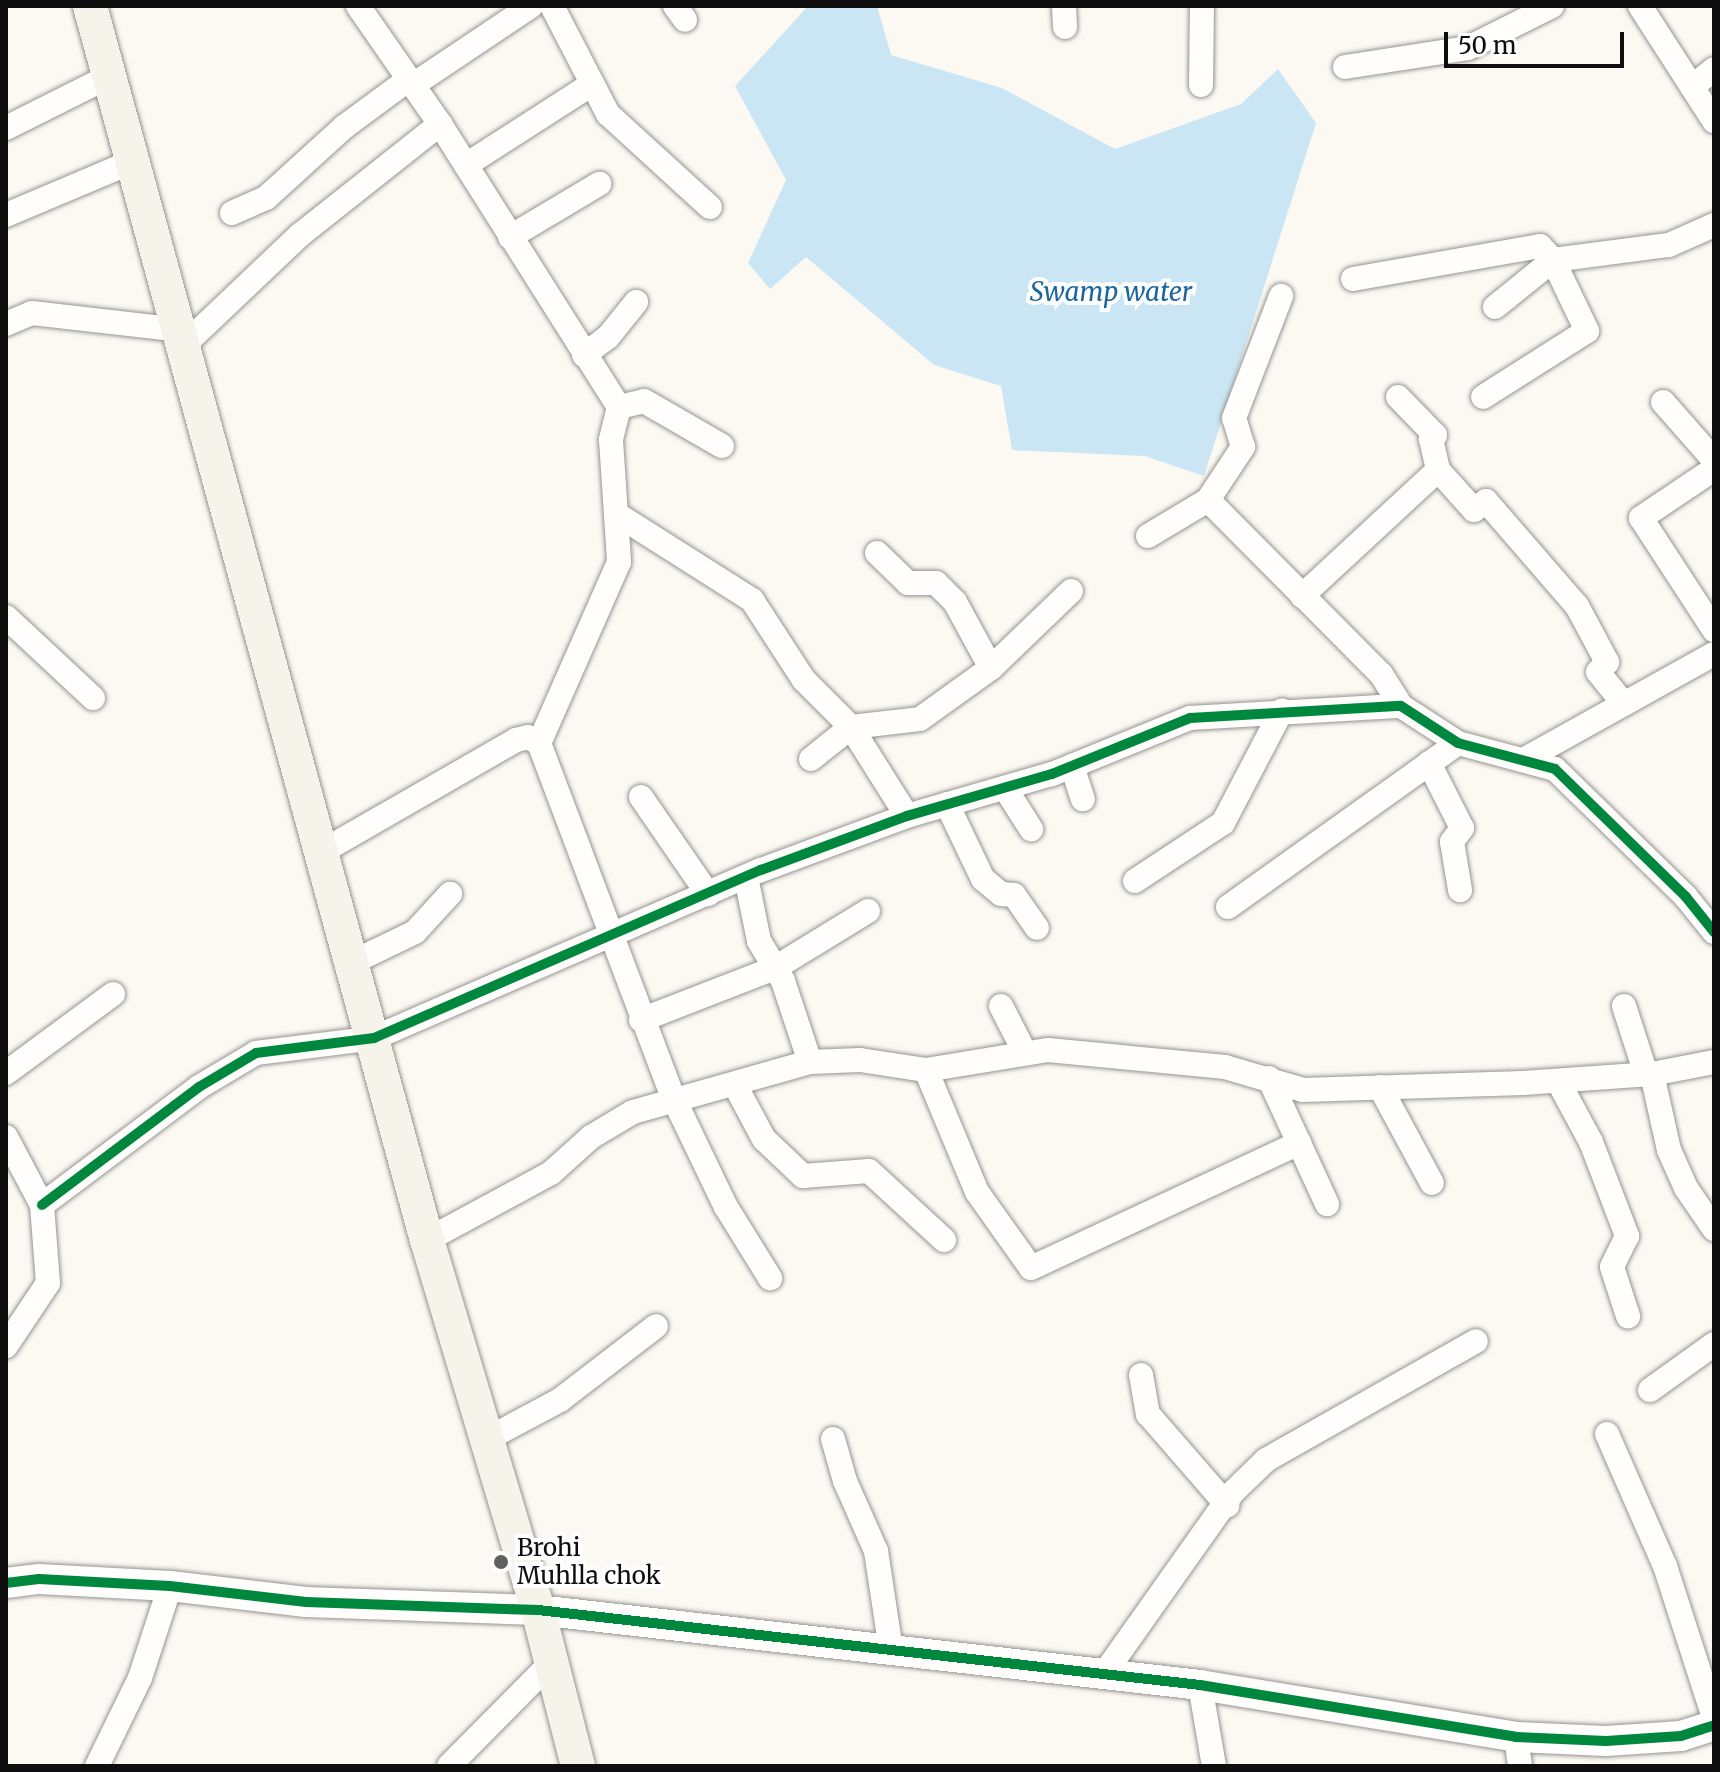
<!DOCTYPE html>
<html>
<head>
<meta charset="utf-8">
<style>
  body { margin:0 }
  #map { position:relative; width:1720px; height:1772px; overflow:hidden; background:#fcf9f2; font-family:Merriweather,serif }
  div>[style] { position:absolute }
  .water>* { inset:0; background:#cae6f4 }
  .roads { filter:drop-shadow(0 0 2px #959491) drop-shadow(0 0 2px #959491) }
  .minor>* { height:24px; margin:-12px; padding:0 12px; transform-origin:12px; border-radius:12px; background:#fffefd }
  .tertiary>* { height:30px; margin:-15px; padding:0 15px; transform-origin:15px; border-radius:15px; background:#fffefd }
  .secondary>* { height:34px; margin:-17px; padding:0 17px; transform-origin:17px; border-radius:17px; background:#f5f3ea }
  .cycleway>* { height:10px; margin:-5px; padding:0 5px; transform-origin:5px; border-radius:5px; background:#00873e }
  .dots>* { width:22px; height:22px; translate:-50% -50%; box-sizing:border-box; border:4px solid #fff; border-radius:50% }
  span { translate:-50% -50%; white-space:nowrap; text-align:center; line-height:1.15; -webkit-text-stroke:8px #fff; paint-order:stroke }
  .poi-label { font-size:24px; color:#0e0e0e }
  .left { translate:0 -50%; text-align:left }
  .water-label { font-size:26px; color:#1a669d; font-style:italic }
  .frame { position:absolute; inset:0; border:8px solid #0e0e0e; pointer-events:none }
  .scale { position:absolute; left:1444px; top:32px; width:180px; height:36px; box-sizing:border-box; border:4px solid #0e0e0e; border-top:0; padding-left:10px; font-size:24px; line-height:28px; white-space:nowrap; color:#0e0e0e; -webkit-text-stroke:6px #fff; paint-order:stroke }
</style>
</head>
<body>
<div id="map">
  <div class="water">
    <div style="clip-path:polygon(808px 6px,877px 6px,891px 55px,1002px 88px,1115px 149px,1241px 104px,1278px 69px,1316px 123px,1204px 476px,1145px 456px,1012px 450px,1001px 386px,934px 365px,806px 257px,770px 289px,748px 263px,786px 180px,735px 86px)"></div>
  </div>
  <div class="roads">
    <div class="minor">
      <div style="left:358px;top:6px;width:144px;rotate:55.2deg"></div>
      <div style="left:440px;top:124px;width:335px;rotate:57.7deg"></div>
      <div style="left:619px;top:407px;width:34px;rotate:104deg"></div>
      <div style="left:611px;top:440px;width:122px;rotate:86.2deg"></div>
      <div style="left:619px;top:562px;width:198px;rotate:113.8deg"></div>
      <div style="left:552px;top:6px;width:122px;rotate:62.6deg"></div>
      <div style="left:608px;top:114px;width:138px;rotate:42.4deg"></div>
      <div style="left:675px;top:6px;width:17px;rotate:54deg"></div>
      <div style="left:1064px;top:6px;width:21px;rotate:87deg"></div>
      <div style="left:1640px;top:6px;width:137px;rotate:57.2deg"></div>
      <div style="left:1345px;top:67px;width:124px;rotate:-8.8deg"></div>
      <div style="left:1468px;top:48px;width:94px;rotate:-26.6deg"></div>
      <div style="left:413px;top:85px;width:142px;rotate:-33.8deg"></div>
      <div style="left:1201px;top:85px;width:79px;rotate:-89.3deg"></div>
      <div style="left:1692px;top:87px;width:28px;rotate:-39deg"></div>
      <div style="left:6px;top:128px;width:116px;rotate:-26.6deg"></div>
      <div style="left:466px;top:165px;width:150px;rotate:-32.7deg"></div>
      <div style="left:232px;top:213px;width:37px;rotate:-24deg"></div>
      <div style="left:266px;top:198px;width:105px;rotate:-42.3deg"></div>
      <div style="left:344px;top:127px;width:81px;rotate:-36.4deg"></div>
      <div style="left:6px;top:215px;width:139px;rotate:-22.9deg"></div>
      <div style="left:510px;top:237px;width:104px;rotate:-30.8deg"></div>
      <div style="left:1353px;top:279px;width:190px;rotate:-10deg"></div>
      <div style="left:1540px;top:246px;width:19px;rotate:47deg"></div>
      <div style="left:1553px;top:260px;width:79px;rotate:64.4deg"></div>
      <div style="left:1587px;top:331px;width:123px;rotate:147.6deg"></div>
      <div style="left:1495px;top:307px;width:75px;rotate:-39deg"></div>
      <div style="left:1553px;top:260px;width:117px;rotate:-7.4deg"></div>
      <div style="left:1669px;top:245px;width:49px;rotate:-24deg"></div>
      <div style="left:6px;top:324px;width:28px;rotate:-23deg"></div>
      <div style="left:32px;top:313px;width:151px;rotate:6.5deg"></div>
      <div style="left:185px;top:344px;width:158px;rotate:-43.5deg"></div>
      <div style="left:300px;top:235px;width:179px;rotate:-38.4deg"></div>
      <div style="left:584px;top:355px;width:30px;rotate:-37deg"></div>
      <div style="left:608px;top:337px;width:45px;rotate:-51.3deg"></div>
      <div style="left:1398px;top:397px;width:53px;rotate:45.8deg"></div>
      <div style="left:1435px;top:435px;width:6px;rotate:135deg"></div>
      <div style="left:1431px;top:439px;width:32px;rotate:77deg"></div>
      <div style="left:1438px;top:470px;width:54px;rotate:48deg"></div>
      <div style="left:1474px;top:510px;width:15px;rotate:-37deg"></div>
      <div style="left:1486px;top:501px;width:139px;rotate:49.1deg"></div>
      <div style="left:1577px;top:606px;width:64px;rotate:61.8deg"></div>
      <div style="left:1607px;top:662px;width:13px;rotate:132deg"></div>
      <div style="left:1598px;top:672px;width:41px;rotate:50.9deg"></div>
      <div style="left:1663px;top:402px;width:77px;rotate:48.7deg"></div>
      <div style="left:619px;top:407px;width:26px;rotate:-13deg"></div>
      <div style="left:644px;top:401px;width:90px;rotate:30deg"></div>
      <div style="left:1714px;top:469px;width:88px;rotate:146.1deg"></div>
      <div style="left:1641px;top:518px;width:134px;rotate:56.9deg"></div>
      <div style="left:1208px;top:500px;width:245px;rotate:45.2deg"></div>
      <div style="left:1381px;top:674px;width:38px;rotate:58deg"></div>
      <div style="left:618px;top:515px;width:159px;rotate:32.4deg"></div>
      <div style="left:752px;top:600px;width:95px;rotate:57deg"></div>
      <div style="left:804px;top:680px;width:66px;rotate:45deg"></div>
      <div style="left:851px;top:727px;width:105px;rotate:57.8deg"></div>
      <div style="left:1148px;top:536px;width:70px;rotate:-31deg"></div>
      <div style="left:1208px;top:500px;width:64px;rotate:-56.6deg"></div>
      <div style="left:1243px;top:447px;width:30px;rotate:-107deg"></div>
      <div style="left:1234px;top:418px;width:131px;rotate:-68.9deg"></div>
      <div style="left:877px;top:553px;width:43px;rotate:44.1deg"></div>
      <div style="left:908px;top:583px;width:28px"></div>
      <div style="left:936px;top:583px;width:27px;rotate:45deg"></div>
      <div style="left:955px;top:602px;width:75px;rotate:61.4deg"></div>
      <div style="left:1302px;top:596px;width:185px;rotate:-42.8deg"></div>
      <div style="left:6px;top:617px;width:119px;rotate:43deg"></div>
      <div style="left:1527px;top:758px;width:214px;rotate:-29.1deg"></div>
      <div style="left:811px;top:759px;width:51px;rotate:-38.7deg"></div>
      <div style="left:851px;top:727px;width:69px;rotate:-6.6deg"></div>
      <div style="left:920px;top:719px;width:87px;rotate:-35.7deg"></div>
      <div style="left:991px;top:668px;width:111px;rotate:-43.9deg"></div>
      <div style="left:1429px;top:763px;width:73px;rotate:63.1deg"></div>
      <div style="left:1462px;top:828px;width:17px;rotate:126deg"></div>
      <div style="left:1452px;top:842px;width:49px;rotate:80.5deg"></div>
      <div style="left:1072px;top:766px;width:35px;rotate:72deg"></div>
      <div style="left:1005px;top:788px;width:49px;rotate:57.6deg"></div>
      <div style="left:641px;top:797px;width:118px;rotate:55.4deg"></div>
      <div style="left:947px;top:804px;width:83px;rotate:64.4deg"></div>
      <div style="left:983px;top:879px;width:23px;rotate:40deg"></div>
      <div style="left:1001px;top:894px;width:13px;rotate:4deg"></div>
      <div style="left:1014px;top:895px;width:40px;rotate:55.1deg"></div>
      <div style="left:323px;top:851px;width:223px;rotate:-29.9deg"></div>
      <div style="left:516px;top:740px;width:12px;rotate:-14deg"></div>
      <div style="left:528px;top:737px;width:13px;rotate:29deg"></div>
      <div style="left:539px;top:743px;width:379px;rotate:69.3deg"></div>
      <div style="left:673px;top:1097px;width:122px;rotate:64.3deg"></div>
      <div style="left:726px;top:1207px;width:84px;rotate:58.2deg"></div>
      <div style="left:746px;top:877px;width:65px;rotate:78.5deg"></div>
      <div style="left:759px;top:941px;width:47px;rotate:59deg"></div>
      <div style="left:783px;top:981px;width:85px;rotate:71.6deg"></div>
      <div style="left:1135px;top:881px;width:105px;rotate:-33.4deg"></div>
      <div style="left:1223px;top:823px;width:127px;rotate:-62.4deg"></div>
      <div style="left:1228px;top:907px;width:282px;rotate:-35.5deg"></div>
      <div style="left:353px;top:962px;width:69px;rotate:-25.8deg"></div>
      <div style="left:415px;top:932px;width:52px;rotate:-47.4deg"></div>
      <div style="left:1001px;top:1006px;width:53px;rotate:62.9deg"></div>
      <div style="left:1624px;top:1006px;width:71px;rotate:72.1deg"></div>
      <div style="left:641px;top:1020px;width:144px;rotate:-21.2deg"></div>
      <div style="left:775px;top:968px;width:109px;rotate:-31.5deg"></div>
      <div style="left:926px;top:1070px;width:132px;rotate:67.3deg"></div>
      <div style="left:977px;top:1192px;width:93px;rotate:54.6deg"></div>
      <div style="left:1031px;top:1268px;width:296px;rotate:-25deg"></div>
      <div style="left:6px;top:1073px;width:133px;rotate:-36.4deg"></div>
      <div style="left:1652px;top:1074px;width:78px;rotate:77.4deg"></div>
      <div style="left:1669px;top:1150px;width:42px;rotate:65.9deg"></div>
      <div style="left:1686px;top:1188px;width:50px;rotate:55.7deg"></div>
      <div style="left:1269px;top:1078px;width:139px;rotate:65.3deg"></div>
      <div style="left:1558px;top:1081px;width:69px;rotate:61.6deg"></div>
      <div style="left:1591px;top:1142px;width:101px;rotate:69deg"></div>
      <div style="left:1627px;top:1236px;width:34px;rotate:116deg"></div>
      <div style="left:1612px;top:1267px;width:52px;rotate:71.9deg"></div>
      <div style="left:735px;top:1085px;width:61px;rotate:61.8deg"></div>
      <div style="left:764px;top:1139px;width:54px;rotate:43.5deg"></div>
      <div style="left:803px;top:1176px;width:66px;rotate:-4.3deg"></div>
      <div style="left:869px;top:1171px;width:102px;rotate:42.6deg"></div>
      <div style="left:1380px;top:1087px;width:109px;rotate:61.6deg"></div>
      <div style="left:6px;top:1137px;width:77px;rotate:62.1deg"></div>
      <div style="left:42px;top:1205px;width:78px;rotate:85.6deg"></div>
      <div style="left:48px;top:1283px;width:76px;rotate:123.7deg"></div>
      <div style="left:42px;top:1205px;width:196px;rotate:-36.9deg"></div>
      <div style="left:199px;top:1087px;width:66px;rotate:-30.8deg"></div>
      <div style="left:256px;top:1053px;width:119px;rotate:-7.2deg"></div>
      <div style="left:374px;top:1038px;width:422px;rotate:-23.5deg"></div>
      <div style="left:761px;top:870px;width:156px;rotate:-20.3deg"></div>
      <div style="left:907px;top:816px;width:151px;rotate:-16.2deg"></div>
      <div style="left:1052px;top:774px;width:149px;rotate:-22.1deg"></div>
      <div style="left:1190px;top:718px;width:211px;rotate:-3.3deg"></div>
      <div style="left:1401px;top:706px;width:68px;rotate:33deg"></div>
      <div style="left:1458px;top:743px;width:100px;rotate:15deg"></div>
      <div style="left:1555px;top:769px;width:183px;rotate:44.3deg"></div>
      <div style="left:1686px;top:897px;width:45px;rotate:51.3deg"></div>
      <div style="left:427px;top:1240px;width:141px;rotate:-28.4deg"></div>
      <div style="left:551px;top:1173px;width:54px;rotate:-42deg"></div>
      <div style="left:591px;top:1137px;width:49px;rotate:-30.8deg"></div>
      <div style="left:633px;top:1112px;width:184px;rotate:-15.8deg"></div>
      <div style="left:810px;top:1062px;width:50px;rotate:-2.3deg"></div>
      <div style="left:860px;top:1060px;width:67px;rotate:8.6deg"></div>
      <div style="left:926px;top:1070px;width:124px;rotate:-9.3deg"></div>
      <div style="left:1048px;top:1050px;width:178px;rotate:5.5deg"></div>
      <div style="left:1225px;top:1067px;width:81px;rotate:16.4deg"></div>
      <div style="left:1303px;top:1090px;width:220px;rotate:-1.8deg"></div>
      <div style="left:1523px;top:1083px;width:129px;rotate:-4deg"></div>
      <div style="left:1652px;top:1074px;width:63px;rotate:-11deg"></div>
      <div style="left:1141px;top:1375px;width:40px;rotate:80deg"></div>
      <div style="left:1148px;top:1414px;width:121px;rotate:49deg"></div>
      <div style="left:1650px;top:1390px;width:79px;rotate:-35.7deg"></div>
      <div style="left:1607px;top:1434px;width:144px;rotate:66.3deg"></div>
      <div style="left:1665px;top:1566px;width:160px;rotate:72.1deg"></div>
      <div style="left:487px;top:1439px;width:83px;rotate:-28.1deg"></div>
      <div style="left:560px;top:1400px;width:121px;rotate:-37.6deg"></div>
      <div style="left:833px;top:1439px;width:44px;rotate:74.1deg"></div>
      <div style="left:845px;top:1481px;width:77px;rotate:66.1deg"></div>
      <div style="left:876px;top:1551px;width:100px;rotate:81.4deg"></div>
      <div style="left:1104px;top:1674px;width:222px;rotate:-54.7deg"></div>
      <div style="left:1232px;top:1493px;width:47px;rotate:-44.1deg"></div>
      <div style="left:1266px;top:1460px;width:241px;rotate:-29.5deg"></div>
      <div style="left:1200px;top:1685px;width:82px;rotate:80.2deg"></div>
      <div style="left:1516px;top:1737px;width:29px;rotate:82deg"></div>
      <div style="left:97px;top:1766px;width:98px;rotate:-64deg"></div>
      <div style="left:140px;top:1678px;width:97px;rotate:-71.9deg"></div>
      <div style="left:449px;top:1766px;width:144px;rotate:-45.3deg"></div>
    </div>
    <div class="tertiary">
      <div style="left:6px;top:1583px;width:33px;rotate:-7deg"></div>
      <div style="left:39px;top:1579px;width:131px;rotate:3.1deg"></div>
      <div style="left:170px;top:1586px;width:137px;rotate:6.7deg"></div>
      <div style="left:306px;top:1602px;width:232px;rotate:2deg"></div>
      <div style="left:538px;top:1610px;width:666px;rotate:6.46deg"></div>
      <div style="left:1200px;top:1685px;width:320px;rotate:9.3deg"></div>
      <div style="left:1516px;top:1737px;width:90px;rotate:2.5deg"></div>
      <div style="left:1606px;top:1741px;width:75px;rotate:-3.8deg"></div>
      <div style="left:1681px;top:1736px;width:35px;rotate:-18deg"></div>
    </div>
    <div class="secondary">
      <div style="left:90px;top:6px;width:1279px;rotate:74.73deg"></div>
      <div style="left:427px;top:1240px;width:386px;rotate:73.3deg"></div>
      <div style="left:538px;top:1610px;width:161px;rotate:75.6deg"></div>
    </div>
  </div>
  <div class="cycleway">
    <div style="left:42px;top:1205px;width:196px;rotate:-36.9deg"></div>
    <div style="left:199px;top:1087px;width:66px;rotate:-30.8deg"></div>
    <div style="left:256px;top:1053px;width:119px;rotate:-7.2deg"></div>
    <div style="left:374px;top:1038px;width:422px;rotate:-23.5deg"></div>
    <div style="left:761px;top:870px;width:156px;rotate:-20.3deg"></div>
    <div style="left:907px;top:816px;width:151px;rotate:-16.2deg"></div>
    <div style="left:1052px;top:774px;width:149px;rotate:-22.1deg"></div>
    <div style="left:1190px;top:718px;width:211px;rotate:-3.3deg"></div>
    <div style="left:1401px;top:706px;width:68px;rotate:33deg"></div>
    <div style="left:1458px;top:743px;width:100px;rotate:15deg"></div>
    <div style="left:1555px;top:769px;width:183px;rotate:44.3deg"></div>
    <div style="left:1686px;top:897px;width:45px;rotate:51.3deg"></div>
    <div style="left:6px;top:1583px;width:33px;rotate:-7deg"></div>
    <div style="left:39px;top:1579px;width:131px;rotate:3.1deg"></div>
    <div style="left:170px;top:1586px;width:137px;rotate:6.7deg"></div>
    <div style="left:306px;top:1602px;width:232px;rotate:2deg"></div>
    <div style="left:538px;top:1610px;width:666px;rotate:6.46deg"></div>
    <div style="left:1200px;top:1685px;width:320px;rotate:9.3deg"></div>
    <div style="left:1516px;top:1737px;width:90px;rotate:2.5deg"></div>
    <div style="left:1606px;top:1741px;width:75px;rotate:-3.8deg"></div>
    <div style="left:1681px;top:1736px;width:35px;rotate:-18deg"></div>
  </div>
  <div class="dots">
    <div style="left:501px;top:1562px;background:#61605e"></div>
  </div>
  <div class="poi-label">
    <span class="left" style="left:517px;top:1562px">Brohi<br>Muhlla chok</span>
  </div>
  <div class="water-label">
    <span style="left:1111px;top:292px">Swamp water</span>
  </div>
  <div class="frame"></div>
  <div class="scale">50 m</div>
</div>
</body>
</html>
